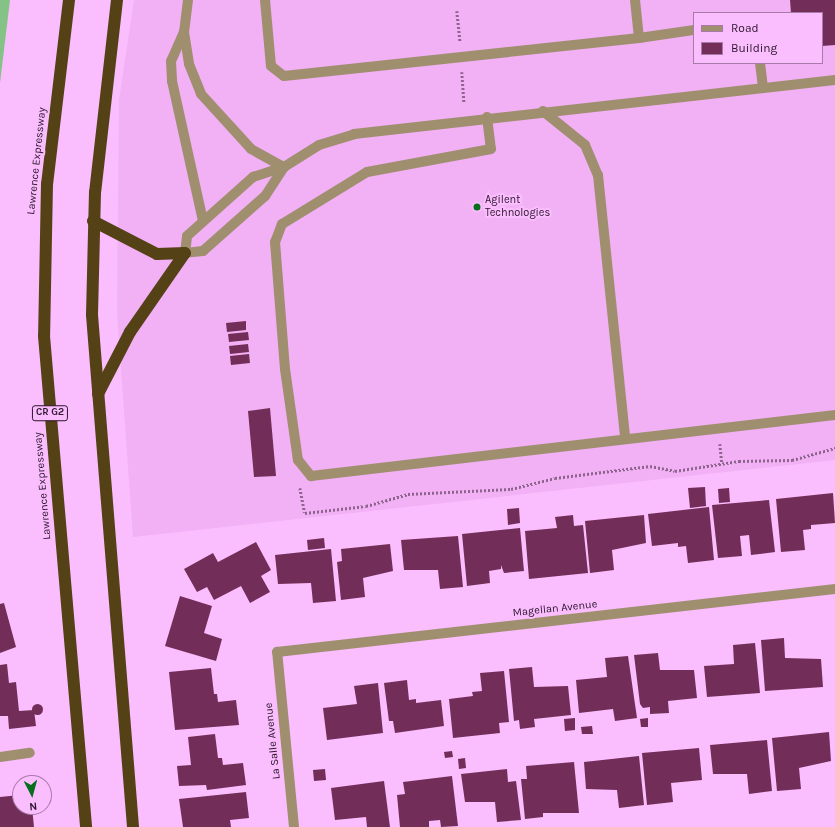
<!DOCTYPE html>
<html>
<head>
<meta charset="utf-8">
<style>
  body { margin:0 }
  #map { position:relative; width:835px; height:827px; overflow:hidden; background:#fabdfd; font-family:Karla,sans-serif }
  div>[style] { position:absolute }
  .built>* { inset:0; background:#f2b0f5 }
  .water>* { inset:0; background:#84c385 }
  .building>* { inset:0; background:#722e58 }
  .round { border-radius:50% }
  .path>* { height:2.5px; margin-top:-1.25px; transform-origin:0; background:repeating-linear-gradient(90deg,#8d648e 0 2px,transparent 0 4px) }
  .minor>* { height:10px; margin:-5px; padding:0 5px; transform-origin:5px; border-radius:5px; background:#9f8f6f }
  .highway>* { height:12px; margin:-6px; padding:0 6px; transform-origin:6px; border-radius:6px; background:#544115 }
  .dots>* { width:11px; height:11px; translate:-50% -50%; box-sizing:border-box; border:2px solid #fabdfd; border-radius:50% }
  span { translate:-50% -50%; white-space:nowrap; text-align:center; line-height:1.15; -webkit-text-stroke:4px #fabdfd; paint-order:stroke }
  .shield-label span { padding:1px 3px; background:#fabdfd; border:1px solid; border-radius:3px; -webkit-text-stroke-width:0 }
  .shield-label { font-size:10px; color:#2c152d; font-weight:700 }
  .street-label { font-size:11px; color:#2c152d }
  .poi-label { font-size:11px; color:#2c152d }
  .left { translate:0 -50%; text-align:left }
  .legend { position:absolute; left:693px; top:12px; width:130px; height:52px; box-sizing:border-box; background:#fabdfd; border:1px solid #a87aaa; margin:0; padding:5px 7px; list-style:none; font-size:12px; color:#2c152d }
  .legend li { display:flex; align-items:center; gap:8px; height:20px }
  .legend b { width:20px; border:1px solid #a87aaa }
  .north { position:absolute; left:12px; top:775px; width:40px; height:40px; box-sizing:border-box; background:#fabdfd; border:1px solid #a87aaa; border-radius:50%; rotate:174deg; font-size:11px; font-weight:700; line-height:16px; text-align:center; color:#2c152d }
  .north::after { content:''; display:block; margin:auto; width:14px; height:18px; background:#076e1d; clip-path:polygon(50% 0,100% 100%,50% 72%,0 100%) }
</style>
</head>
<body>
<div id="map">
  <div class="built">
    <div style="clip-path:polygon(evenodd,134px 0,835px 0,835px 460px,133px 537px,117px 313px,119px 100px,134px 0,694px 13px,822px 13px,822px 63px,694px 63px,694px 13px)"></div>
  </div>
  <div class="water">
    <div style="clip-path:polygon(0 0,10px 0,0 83px)"></div>
  </div>
  <div class="building">
    <div style="clip-path:polygon(790px 0,835px 0,835px 45px,822px 46px,822px 13px,791px 13px)"></div>
    <div style="clip-path:polygon(246px 321px,246px 330px,227px 332px,226px 323px)"></div>
    <div style="clip-path:polygon(248px 332px,249px 340px,229px 342px,228px 334px)"></div>
    <div style="clip-path:polygon(248px 344px,249px 352px,230px 354px,229px 346px)"></div>
    <div style="clip-path:polygon(249px 354px,250px 363px,231px 365px,230px 356px)"></div>
    <div style="clip-path:polygon(270px 408px,276px 476px,254px 477px,248px 411px)"></div>
    <div style="clip-path:polygon(705px 487px,706px 506px,690px 508px,688px 488px)"></div>
    <div style="clip-path:polygon(729px 488px,730px 502px,719px 503px,718px 489px)"></div>
    <div style="clip-path:polygon(833px 493px,835px 523px,811px 525px,811px 529px,803px 530px,805px 550px,781px 552px,776px 499px)"></div>
    <div style="clip-path:polygon(769px 500px,775px 552px,751px 555px,749px 535px,740px 536px,742px 556px,718px 558px,712px 505px)"></div>
    <div style="clip-path:polygon(709px 507px,714px 560px,688px 563px,686px 546px,678px 547px,678px 543px,652px 546px,648px 514px)"></div>
    <div style="clip-path:polygon(519px 508px,520px 523px,508px 525px,507px 509px)"></div>
    <div style="clip-path:polygon(573px 515px,574px 526px,583px 525px,588px 573px,529px 579px,525px 531px,557px 528px,555px 517px)"></div>
    <div style="clip-path:polygon(644px 515px,646px 543px,612px 550px,614px 570px,590px 573px,585px 521px)"></div>
    <div style="clip-path:polygon(520px 528px,524px 571px,504px 573px,501px 565px,501px 569px,489px 571px,490px 583px,467px 586px,462px 534px)"></div>
    <div style="clip-path:polygon(458px 536px,463px 587px,440px 589px,438px 570px,404px 570px,401px 540px)"></div>
    <div style="clip-path:polygon(324px 538px,325px 548px,308px 550px,307px 540px)"></div>
    <div style="clip-path:polygon(256px 542px,271px 570px,261px 576px,270px 592px,250px 603px,241px 586px,214px 600px,207px 587px,197px 592px,184px 569px,213px 553px,218px 562px)"></div>
    <div style="clip-path:polygon(390px 544px,393px 571px,363px 578px,365px 597px,341px 600px,337px 562px,342px 561px,341px 549px)"></div>
    <div style="clip-path:polygon(331px 549px,336px 601px,313px 603px,311px 583px,278px 584px,275px 555px)"></div>
    <div style="clip-path:polygon(180px 596px,212px 606px,204px 633px,222px 639px,216px 661px,165px 646px)"></div>
    <div style="clip-path:polygon(4px 603px,16px 647px,0 653px,0 604px)"></div>
    <div style="clip-path:polygon(784px 638px,785px 658px,821px 659px,823px 687px,765px 691px,761px 640px)"></div>
    <div style="clip-path:polygon(755px 643px,760px 693px,707px 697px,704px 666px,734px 664px,733px 645px)"></div>
    <div style="clip-path:polygon(658px 653px,660px 670px,694px 670px,697px 698px,668px 701px,669px 713px,650px 714px,650px 707px,643px 708px,640px 704px,634px 655px)"></div>
    <div style="clip-path:polygon(628px 656px,637px 718px,615px 721px,613px 709px,579px 713px,576px 680px,607px 677px,605px 658px)"></div>
    <div style="clip-path:polygon(7px 664px,9px 683px,16px 682px,19px 711px,34px 710px,36px 726px,9px 729px,8px 716px,0 716px,0 665px)"></div>
    <div style="clip-path:polygon(532px 667px,534px 687px,568px 686px,571px 715px,534px 719px,535px 727px,520px 729px,519px 720px,514px 721px,509px 669px)"></div>
    <div style="clip-path:polygon(211px 668px,214px 694px,217px 694px,218px 702px,236px 700px,239px 725px,175px 730px,169px 672px)"></div>
    <div style="clip-path:polygon(504px 671px,509px 722px,499px 723px,500px 733px,453px 738px,449px 699px,473px 696px,472px 692px,482px 691px,480px 673px)"></div>
    <div style="clip-path:polygon(407px 680px,409px 700px,416px 699px,416px 703px,441px 700px,444px 726px,395px 733px,393px 721px,389px 721px,384px 683px)"></div>
    <div style="clip-path:polygon(378px 683px,383px 733px,327px 740px,323px 708px,357px 704px,354px 686px)"></div>
    <div class="round" style="left:31.5px;top:703.5px;width:11px;height:11px"></div>
    <div style="clip-path:polygon(575px 718px,575px 730px,565px 731px,564px 719px)"></div>
    <div style="clip-path:polygon(648px 718px,648px 727px,641px 727px,640px 719px)"></div>
    <div style="clip-path:polygon(592px 726px,593px 734px,582px 734px,581px 727px)"></div>
    <div style="clip-path:polygon(829px 732px,831px 761px,799px 768px,801px 789px,777px 791px,772px 738px)"></div>
    <div style="clip-path:polygon(215px 734px,218px 758px,222px 758px,223px 765px,243px 763px,246px 785px,207px 790px,206px 785px,179px 786px,177px 766px,191px 765px,188px 737px)"></div>
    <div style="clip-path:polygon(767px 740px,772px 791px,749px 794px,747px 774px,713px 774px,710px 745px)"></div>
    <div style="clip-path:polygon(699px 748px,702px 780px,671px 783px,673px 802px,647px 805px,642px 753px)"></div>
    <div style="clip-path:polygon(452px 751px,453px 757px,445px 758px,444px 752px)"></div>
    <div style="clip-path:polygon(639px 756px,644px 805px,619px 808px,617px 790px,586px 789px,584px 762px)"></div>
    <div style="clip-path:polygon(465px 758px,466px 768px,459px 769px,458px 759px)"></div>
    <div style="clip-path:polygon(574px 762px,579px 813px,543px 813px,543px 817px,525px 819px,521px 779px,527px 779px,526px 766px)"></div>
    <div style="clip-path:polygon(325px 769px,326px 780px,314px 781px,313px 770px)"></div>
    <div style="clip-path:polygon(507px 769px,508px 782px,516px 781px,521px 820px,497px 822px,495px 802px,465px 802px,461px 774px)"></div>
    <div style="clip-path:polygon(452px 776px,458px 826px,441px 827px,440px 820px,429px 821px,429px 827px,400px 827px,397px 795px,405px 794px,403px 782px)"></div>
    <div style="clip-path:polygon(384px 781px,390px 827px,367px 827px,366px 817px,335px 820px,331px 788px)"></div>
    <div style="clip-path:polygon(246px 792px,249px 818px,230px 820px,231px 827px,183px 827px,179px 799px)"></div>
    <div style="clip-path:polygon(20px 795px,20px 807px,32px 807px,34px 827px,0 827px,0 797px)"></div>
  </div>
  <div class="path">
    <div style="left:457px;top:11px;width:31px;rotate:84deg"></div>
    <div style="left:462px;top:72px;width:30px;rotate:86deg"></div>
    <div style="left:720px;top:444px;width:19px;rotate:84deg"></div>
    <div style="left:300px;top:488px;width:25px;rotate:79deg"></div>
    <div style="left:305px;top:513px;width:61px;rotate:-6.5deg"></div>
    <div style="left:366px;top:506px;width:44px;rotate:-15.9deg"></div>
    <div style="left:408px;top:494px;width:103px;rotate:-2.8deg"></div>
    <div style="left:511px;top:489px;width:45px;rotate:-14deg"></div>
    <div style="left:555px;top:478px;width:96px;rotate:-7.2deg"></div>
    <div style="left:650px;top:466px;width:25px;rotate:11deg"></div>
    <div style="left:675px;top:471px;width:65px;rotate:-8.9deg"></div>
    <div style="left:739px;top:461px;width:53px;rotate:-1.1deg"></div>
    <div style="left:792px;top:460px;width:45px;rotate:-15.6deg"></div>
  </div>
  <div class="minor">
    <div style="left:188px;top:0;width:32px;rotate:97deg"></div>
    <div style="left:184px;top:32px;width:32px;rotate:81deg"></div>
    <div style="left:189px;top:64px;width:32px;rotate:68deg"></div>
    <div style="left:201px;top:94px;width:74px;rotate:47.7deg"></div>
    <div style="left:251px;top:149px;width:38px;rotate:29deg"></div>
    <div style="left:265px;top:0;width:66px;rotate:84.8deg"></div>
    <div style="left:271px;top:66px;width:16px;rotate:38deg"></div>
    <div style="left:284px;top:76px;width:357px;rotate:-6.1deg"></div>
    <div style="left:639px;top:38px;width:38px;rotate:-96deg"></div>
    <div style="left:184px;top:32px;width:32px;rotate:114deg"></div>
    <div style="left:171px;top:61px;width:20px;rotate:87deg"></div>
    <div style="left:172px;top:81px;width:143px;rotate:77.5deg"></div>
    <div style="left:639px;top:38px;width:56px;rotate:-8.3deg"></div>
    <div style="left:760px;top:63px;width:24px;rotate:83deg"></div>
    <div style="left:543px;top:111px;width:54px;rotate:39deg"></div>
    <div style="left:585px;top:145px;width:33px;rotate:67deg"></div>
    <div style="left:598px;top:175px;width:264px;rotate:84.1deg"></div>
    <div style="left:487px;top:117px;width:32px;rotate:83deg"></div>
    <div style="left:491px;top:149px;width:126px;rotate:169.5deg"></div>
    <div style="left:367px;top:172px;width:100px;rotate:148.5deg"></div>
    <div style="left:282px;top:224px;width:19px;rotate:111deg"></div>
    <div style="left:275px;top:242px;width:127px;rotate:85.5deg"></div>
    <div style="left:285px;top:369px;width:92px;rotate:81.9deg"></div>
    <div style="left:298px;top:460px;width:21px;rotate:51deg"></div>
    <div style="left:311px;top:476px;width:528px;rotate:-6.64deg"></div>
    <div style="left:284px;top:167px;width:35px;rotate:123deg"></div>
    <div style="left:265px;top:196px;width:83px;rotate:138.4deg"></div>
    <div style="left:203px;top:251px;width:18px;rotate:174deg"></div>
    <div style="left:185px;top:253px;width:17px;rotate:-83deg"></div>
    <div style="left:187px;top:236px;width:89px;rotate:-41.8deg"></div>
    <div style="left:253px;top:177px;width:33px;rotate:-18deg"></div>
    <div style="left:284px;top:167px;width:41px;rotate:-32.2deg"></div>
    <div style="left:319px;top:145px;width:37px;rotate:-17deg"></div>
    <div style="left:354px;top:134px;width:484px;rotate:-6.4deg"></div>
    <div style="left:0;top:757px;width:30px;rotate:-8deg"></div>
    <div style="left:294px;top:827px;width:176px;rotate:-95.5deg"></div>
    <div style="left:277px;top:652px;width:562px;rotate:-6.44deg"></div>
  </div>
  <div class="highway">
    <div style="left:69px;top:0;width:185px;rotate:96.8deg"></div>
    <div style="left:47px;top:184px;width:152px;rotate:91.1deg"></div>
    <div style="left:44px;top:336px;width:493px;rotate:85.1deg"></div>
    <div style="left:117px;top:0;width:193px;rotate:96.5deg"></div>
    <div style="left:95px;top:192px;width:123px;rotate:91.4deg"></div>
    <div style="left:92px;top:315px;width:514px;rotate:85.42deg"></div>
    <div style="left:93px;top:221px;width:72px;rotate:27.3deg"></div>
    <div style="left:157px;top:254px;width:28px;rotate:-2deg"></div>
    <div style="left:98px;top:394px;width:70px;rotate:-62.7deg"></div>
    <div style="left:130px;top:332px;width:96px;rotate:-55.2deg"></div>
  </div>
  <div class="dots">
    <div style="left:477px;top:207px;background:#076e1d"></div>
  </div>
  <div class="shield-label">
    <span style="left:50px;top:413px">CR G2</span>
  </div>
  <div class="street-label">
    <span style="left:37px;top:161px;rotate:-84deg">Lawrence Expressway</span>
    <span style="left:43px;top:486px;rotate:-95deg">Lawrence Expressway</span>
    <span style="left:555px;top:609px;rotate:-6deg">Magellan Avenue</span>
    <span style="left:273px;top:741px;rotate:-96deg">La Salle Avenue</span>
  </div>
  <div class="poi-label">
    <span class="left" style="left:485px;top:207px">Agilent<br>Technologies</span>
  </div>
  <ul class="legend">
  <li><b style="height:5px;background:#9f8f6f"></b>Road</li>
  <li><b style="height:11px;background:#722e58"></b>Building</li>
  </ul>
  <div class="north">N</div>
</div>
</body>
</html>
